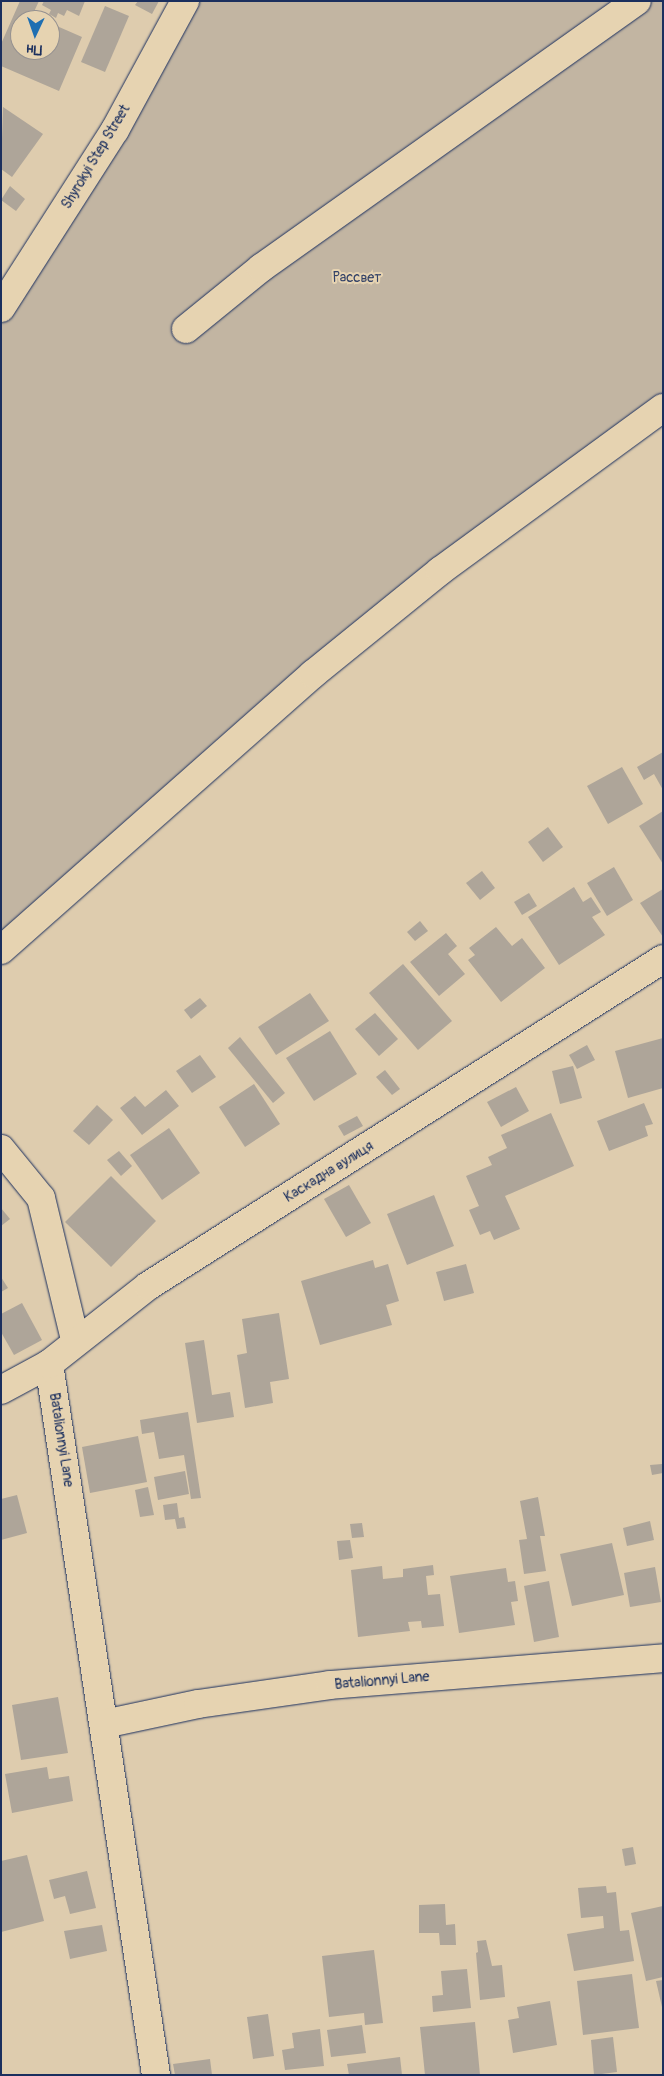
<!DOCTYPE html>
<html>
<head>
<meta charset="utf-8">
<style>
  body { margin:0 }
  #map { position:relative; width:664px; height:2076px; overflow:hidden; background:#deccae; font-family:Pangolin,sans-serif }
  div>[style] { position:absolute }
  .green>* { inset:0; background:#c2b5a2 }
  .building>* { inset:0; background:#aea599 }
  .roads { filter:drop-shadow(0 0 1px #1b2f5e) drop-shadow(0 0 1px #1b2f5e) }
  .minor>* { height:28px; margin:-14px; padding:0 14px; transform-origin:14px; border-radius:14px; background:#e6d3b1 }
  span { translate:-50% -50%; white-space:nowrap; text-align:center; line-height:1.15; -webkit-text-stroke:4px #e6d3b1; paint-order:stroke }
  .street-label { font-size:14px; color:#1b2f5e }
  .park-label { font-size:14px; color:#344368 }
  .frame { position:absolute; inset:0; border:2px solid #1b2f5e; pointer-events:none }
  .north { position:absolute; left:10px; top:10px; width:50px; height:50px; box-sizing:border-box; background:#e6d3b1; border:1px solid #959190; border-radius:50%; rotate:183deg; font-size:14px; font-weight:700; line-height:20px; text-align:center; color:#1b2f5e }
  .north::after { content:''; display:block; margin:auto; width:18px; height:22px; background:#1f6fb2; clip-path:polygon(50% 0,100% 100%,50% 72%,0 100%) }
</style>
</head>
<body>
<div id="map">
  <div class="green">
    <div style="clip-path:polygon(193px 1px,663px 1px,663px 398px,1px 936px,1px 325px,121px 134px)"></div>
  </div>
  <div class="building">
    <div style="clip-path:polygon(20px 1px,39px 1px,32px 16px,42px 20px,20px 20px,20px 50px,50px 50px,50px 23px,82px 37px,59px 91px,1px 66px,1px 44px)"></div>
    <div style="clip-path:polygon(44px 1px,85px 1px,79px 16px,67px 10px,64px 16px,58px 13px,56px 18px,49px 14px,51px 10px,42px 5px)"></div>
    <div style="clip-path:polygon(138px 1px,159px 1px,152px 14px,135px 5px)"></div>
    <div style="clip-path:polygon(105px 6px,129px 16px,105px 72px,81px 62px)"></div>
    <div style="clip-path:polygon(3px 107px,43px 134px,12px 177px,1px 169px)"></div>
    <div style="clip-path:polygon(10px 186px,25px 199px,16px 211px,1px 200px)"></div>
    <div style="clip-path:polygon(663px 752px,663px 790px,654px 774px,644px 780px,637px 767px)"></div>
    <div style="clip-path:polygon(622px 767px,643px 804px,608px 824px,587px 786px)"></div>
    <div style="clip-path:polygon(663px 811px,663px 864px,639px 826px)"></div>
    <div style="clip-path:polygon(548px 827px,563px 847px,543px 862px,528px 842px)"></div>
    <div style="clip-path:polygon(614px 867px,633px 900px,607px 916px,587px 883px)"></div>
    <div style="clip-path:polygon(482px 871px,495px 888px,480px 900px,466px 883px)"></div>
    <div style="clip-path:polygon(574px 887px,583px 902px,591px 897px,601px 912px,592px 917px,605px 935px,559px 965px,528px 917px)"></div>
    <div style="clip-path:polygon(663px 889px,663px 937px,640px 903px)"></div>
    <div style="clip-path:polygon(529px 893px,537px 906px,522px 915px,514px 902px)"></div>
    <div style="clip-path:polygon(420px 921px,428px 931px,415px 941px,407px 932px)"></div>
    <div style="clip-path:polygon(496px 927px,512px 946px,522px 938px,545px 968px,501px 1002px,468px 960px,475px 955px,469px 948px)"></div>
    <div style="clip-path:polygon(446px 933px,457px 946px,448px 954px,465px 974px,439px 996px,410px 962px)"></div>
    <div style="clip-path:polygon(403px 964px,452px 1021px,418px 1050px,369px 993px)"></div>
    <div style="clip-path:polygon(310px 993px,329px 1021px,276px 1055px,258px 1027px)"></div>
    <div style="clip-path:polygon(200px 998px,207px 1006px,191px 1019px,184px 1010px)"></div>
    <div style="clip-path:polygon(375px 1013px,398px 1039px,379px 1056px,355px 1029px)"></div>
    <div style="clip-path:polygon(330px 1031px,357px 1074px,314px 1101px,286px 1058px)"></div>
    <div style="clip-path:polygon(240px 1037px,285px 1093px,273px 1103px,228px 1048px)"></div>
    <div style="clip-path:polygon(663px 1038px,663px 1088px,628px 1098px,615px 1051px)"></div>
    <div style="clip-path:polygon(587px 1045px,595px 1060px,577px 1069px,569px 1055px)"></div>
    <div style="clip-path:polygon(200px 1055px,216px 1077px,192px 1093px,176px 1071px)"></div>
    <div style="clip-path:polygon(573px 1066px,582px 1098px,560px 1104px,552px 1071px)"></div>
    <div style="clip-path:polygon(385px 1070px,400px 1089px,392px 1095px,376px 1077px)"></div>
    <div style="clip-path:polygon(254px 1084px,280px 1124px,245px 1147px,219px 1107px)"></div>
    <div style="clip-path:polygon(516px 1087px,529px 1111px,501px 1127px,487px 1102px)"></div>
    <div style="clip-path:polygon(166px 1090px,179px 1106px,142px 1135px,120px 1108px,135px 1096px,145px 1107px)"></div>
    <div style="clip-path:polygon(644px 1103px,653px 1124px,645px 1126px,648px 1136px,609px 1151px,597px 1121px)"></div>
    <div style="clip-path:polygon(97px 1105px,113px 1120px,89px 1145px,73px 1131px)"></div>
    <div style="clip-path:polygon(551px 1113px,574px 1166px,505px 1196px,520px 1229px,494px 1240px,490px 1231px,480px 1235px,469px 1210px,479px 1206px,466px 1176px,492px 1165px,488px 1157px,507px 1148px,501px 1135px)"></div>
    <div style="clip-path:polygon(357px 1116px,363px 1126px,344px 1136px,338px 1126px)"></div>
    <div style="clip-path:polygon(169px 1128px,200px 1173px,162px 1200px,130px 1155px)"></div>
    <div style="clip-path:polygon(119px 1151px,132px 1166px,121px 1176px,107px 1160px)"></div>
    <div style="clip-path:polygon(111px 1176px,156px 1221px,111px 1267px,65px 1222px)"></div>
    <div style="clip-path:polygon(349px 1185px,371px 1223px,346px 1237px,324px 1199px)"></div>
    <div style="clip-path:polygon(434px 1195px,454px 1246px,407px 1265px,387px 1214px)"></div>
    <div style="clip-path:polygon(1px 1208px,10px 1219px,1px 1226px)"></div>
    <div style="clip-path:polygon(373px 1260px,375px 1268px,388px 1264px,399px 1301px,386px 1305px,392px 1325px,320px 1345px,301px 1281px)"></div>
    <div style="clip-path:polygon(466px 1264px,474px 1293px,444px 1301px,436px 1272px)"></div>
    <div style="clip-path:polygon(1px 1277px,8px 1288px,1px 1292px)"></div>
    <div style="clip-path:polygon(22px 1303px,42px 1340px,14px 1355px,1px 1332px,1px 1314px)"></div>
    <div style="clip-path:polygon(279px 1313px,289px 1379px,270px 1382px,273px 1403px,245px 1408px,237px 1355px,247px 1353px,242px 1319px)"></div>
    <div style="clip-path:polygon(204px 1340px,212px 1395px,230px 1392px,234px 1417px,197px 1423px,185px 1343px)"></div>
    <div style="clip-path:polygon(188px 1412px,201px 1498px,191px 1499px,184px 1455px,159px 1459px,154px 1432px,142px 1434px,140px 1420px)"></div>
    <div style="clip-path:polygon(138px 1436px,147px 1482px,90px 1493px,82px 1447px)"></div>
    <div style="clip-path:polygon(662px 1464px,663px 1473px,652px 1475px,650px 1465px)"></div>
    <div style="clip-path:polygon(185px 1471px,189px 1494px,158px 1500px,154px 1477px)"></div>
    <div style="clip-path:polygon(148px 1487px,154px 1515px,140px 1517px,135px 1490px)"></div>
    <div style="clip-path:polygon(17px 1495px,27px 1533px,1px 1540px,1px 1499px)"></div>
    <div style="clip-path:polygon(538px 1497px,545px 1536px,540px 1536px,546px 1571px,524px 1574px,519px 1540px,527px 1539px,520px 1501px)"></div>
    <div style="clip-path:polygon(177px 1503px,179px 1518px,184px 1517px,186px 1528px,177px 1529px,175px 1519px,165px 1520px,163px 1505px)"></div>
    <div style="clip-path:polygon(650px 1521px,654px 1540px,627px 1546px,623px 1528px)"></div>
    <div style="clip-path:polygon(362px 1523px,364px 1537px,352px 1538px,350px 1524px)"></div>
    <div style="clip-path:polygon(350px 1540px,353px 1558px,339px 1560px,337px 1541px)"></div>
    <div style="clip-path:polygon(612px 1543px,624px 1595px,572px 1606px,560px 1554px)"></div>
    <div style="clip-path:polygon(433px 1565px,434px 1575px,426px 1576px,428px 1595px,440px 1594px,444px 1626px,422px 1628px,421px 1621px,408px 1622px,410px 1631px,358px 1637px,351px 1570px,382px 1566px,383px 1579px,403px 1577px,403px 1569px)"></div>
    <div style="clip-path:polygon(655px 1567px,661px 1602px,630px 1607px,624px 1573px)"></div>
    <div style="clip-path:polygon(506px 1568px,508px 1582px,515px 1581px,518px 1601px,511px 1602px,515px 1625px,459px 1633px,450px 1576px)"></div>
    <div style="clip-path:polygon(549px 1581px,559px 1637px,534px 1642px,524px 1586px)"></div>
    <div style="clip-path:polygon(58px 1697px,68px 1753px,21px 1760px,12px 1705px)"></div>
    <div style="clip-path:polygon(47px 1767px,49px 1779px,69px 1776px,73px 1801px,12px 1813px,5px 1774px)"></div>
    <div style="clip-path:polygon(633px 1847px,636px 1864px,625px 1866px,622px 1849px)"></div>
    <div style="clip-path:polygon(27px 1855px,44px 1921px,1px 1932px,1px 1861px)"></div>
    <div style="clip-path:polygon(87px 1871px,96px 1908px,70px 1914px,65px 1896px,54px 1899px,49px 1880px)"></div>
    <div style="clip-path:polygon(606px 1886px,607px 1893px,616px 1892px,620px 1931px,629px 1930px,634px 1961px,574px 1971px,567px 1934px,604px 1928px,603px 1916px,581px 1918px,578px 1888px)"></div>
    <div style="clip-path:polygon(445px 1904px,446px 1925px,455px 1924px,456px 1945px,440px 1945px,439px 1933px,419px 1933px,419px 1905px)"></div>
    <div style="clip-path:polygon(663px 1906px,663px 1977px,646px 1981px,631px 1913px)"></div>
    <div style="clip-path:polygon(102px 1925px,107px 1951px,70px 1959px,64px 1931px)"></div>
    <div style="clip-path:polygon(486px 1940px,492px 1966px,502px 1965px,505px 1997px,480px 2000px,476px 1953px,478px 1952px,477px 1941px)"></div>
    <div style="clip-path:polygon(374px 1950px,383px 2023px,365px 2025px,364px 2013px,329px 2017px,322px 1956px)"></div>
    <div style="clip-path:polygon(467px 1969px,471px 2008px,433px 2012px,432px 1996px,443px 1995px,441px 1971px)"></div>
    <div style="clip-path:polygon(632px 1974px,639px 2028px,583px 2035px,577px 1981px)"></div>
    <div style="clip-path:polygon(663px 1980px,663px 2007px,662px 2007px,656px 1981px)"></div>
    <div style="clip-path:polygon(550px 2001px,557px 2045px,513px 2053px,508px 2020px,519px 2018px,517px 2007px)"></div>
    <div style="clip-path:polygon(268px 2014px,274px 2056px,253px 2059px,247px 2017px)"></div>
    <div style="clip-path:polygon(475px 2022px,480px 2075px,425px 2075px,420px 2027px)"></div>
    <div style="clip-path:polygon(362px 2025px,366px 2053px,331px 2057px,327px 2030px)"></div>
    <div style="clip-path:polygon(320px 2029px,324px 2066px,285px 2070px,282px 2050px,294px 2048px,292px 2033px)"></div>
    <div style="clip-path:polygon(613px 2037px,617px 2072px,594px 2075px,591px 2040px)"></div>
    <div style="clip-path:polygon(400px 2057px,402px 2075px,349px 2075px,347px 2064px)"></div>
    <div style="clip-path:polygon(210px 2059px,212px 2075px,175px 2075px,173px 2064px)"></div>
  </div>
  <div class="roads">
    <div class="minor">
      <div style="left:1px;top:308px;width:211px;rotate:-57.4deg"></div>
      <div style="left:115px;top:130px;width:147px;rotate:-61.5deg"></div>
      <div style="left:186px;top:329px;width:97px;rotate:-39.1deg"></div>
      <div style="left:261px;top:268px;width:461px;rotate:-35.4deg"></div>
      <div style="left:1px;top:950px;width:417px;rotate:-41.5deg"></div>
      <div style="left:313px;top:674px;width:164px;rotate:-39deg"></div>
      <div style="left:440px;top:571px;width:276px;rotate:-36.2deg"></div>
      <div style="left:1px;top:1149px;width:63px;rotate:50.8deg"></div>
      <div style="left:41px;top:1198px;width:146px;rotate:76.5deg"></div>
      <div style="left:49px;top:1364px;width:719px;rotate:81.44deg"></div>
      <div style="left:1px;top:1390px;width:55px;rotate:-28.4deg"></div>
      <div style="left:49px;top:1364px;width:126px;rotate:-38.2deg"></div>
      <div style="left:148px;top:1286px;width:610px;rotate:-32.41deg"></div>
      <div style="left:104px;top:1724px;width:96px;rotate:-12deg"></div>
      <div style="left:198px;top:1704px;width:133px;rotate:-8.2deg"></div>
      <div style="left:330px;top:1685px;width:334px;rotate:-4.6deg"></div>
    </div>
  </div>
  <div class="street-label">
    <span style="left:96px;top:157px;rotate:-59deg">Shyrokyi Step Street</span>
    <span style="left:329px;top:1172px;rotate:-32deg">Каскадна вулиця</span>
    <span style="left:61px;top:1440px;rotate:81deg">Batalionnyi Lane</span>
    <span style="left:382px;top:1681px;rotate:-5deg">Batalionnyi Lane</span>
  </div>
  <div class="park-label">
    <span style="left:357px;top:278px">Рассвет</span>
  </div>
  <div class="frame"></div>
  <div class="north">Пн</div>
</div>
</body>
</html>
